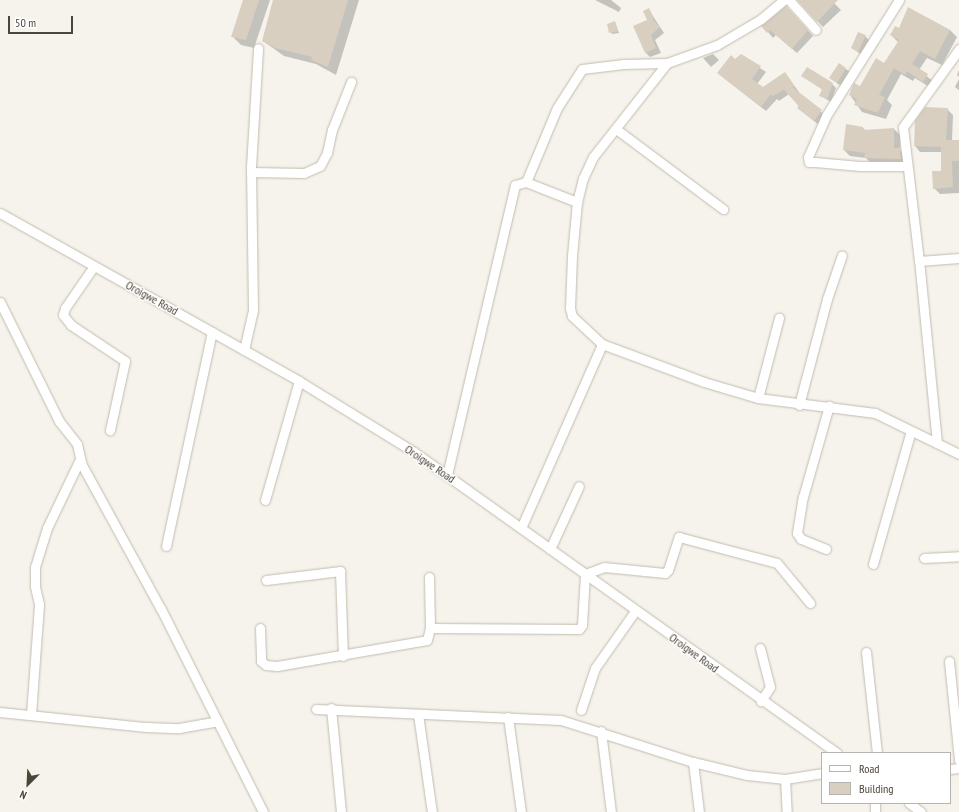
<!DOCTYPE html>
<html>
<head>
<meta charset="utf-8">
<style>
  body { margin:0 }
  #map { position:relative; width:959px; height:812px; overflow:hidden; background:#f6f3ec; font-family:"PT Sans Narrow",sans-serif }
  div>[style] { position:absolute }
  .shadow>* { inset:0; background:#0003 }
  .building>* { inset:0; background:#d8cfc1 }
  .roads { filter:drop-shadow(0 0 1px #c2bbae) drop-shadow(0 0 1px #c2bbae) }
  .minor>* { height:9px; margin:-4.5px; padding:0 4.5px; transform-origin:4.5px; border-radius:4.5px; background:#fff }
  span { translate:-50% -50%; white-space:nowrap; text-align:center; line-height:1.15; -webkit-text-stroke:3px #fff; paint-order:stroke }
  .street-label { font-size:12px; color:#4b4439 }
  .legend { position:absolute; left:821px; top:752px; width:130px; height:52px; box-sizing:border-box; background:#fff; border:1px solid #b7b4b0; margin:0; padding:5px 7px; list-style:none; font-size:12px; color:#4b4439 }
  .legend li { display:flex; align-items:center; gap:8px; height:20px }
  .legend b { width:20px; border:1px solid #b7b4b0 }
  .north { position:absolute; left:8px; top:764px; width:40px; height:40px; -webkit-text-stroke:3px #fff; paint-order:stroke; rotate:204deg; font-size:11px; font-weight:700; line-height:16px; text-align:center; color:#4b4439 }
  .north::after { content:''; display:block; margin:auto; width:14px; height:18px; background:#4b4439; clip-path:polygon(50% 0,100% 100%,50% 72%,0 100%) }
  .scale { position:absolute; left:8px; top:16px; width:65px; height:18px; box-sizing:border-box; border:2px solid #4b4439; border-top:0; padding-left:5px; font-size:12px; line-height:14px; white-space:nowrap; color:#4b4439; -webkit-text-stroke:3px #fff; paint-order:stroke }
</style>
</head>
<body>
<div id="map">
  <div class="shadow">
    <div style="clip-path:polygon(244px 0,270px 0,254px 48px,241px 45px,232px 36px)"></div>
    <div style="clip-path:polygon(274px 0,359px 0,336px 75px,316px 64px,284px 56px,263px 41px)"></div>
    <div style="clip-path:polygon(595px 0,611px 0,621px 8px,619px 12px)"></div>
    <div style="clip-path:polygon(798px 0,831px 0,841px 10px,823px 27px)"></div>
    <div style="clip-path:polygon(908px 8px,950px 30px,957px 37px,942px 65px,927px 58px,919px 70px,934px 82px,931px 88px,915px 78px,913px 81px,901px 74px,887px 100px,892px 105px,886px 119px,862px 112px,850px 95px,885px 65px,899px 43px,891px 35px,899px 29px)"></div>
    <div style="clip-path:polygon(649px 10px,664px 33px,655px 40px,661px 53px,650px 57px,645px 52px)"></div>
    <div style="clip-path:polygon(791px 12px,813px 36px,797px 53px,776px 35px,773px 38px,763px 26px)"></div>
    <div style="clip-path:polygon(615px 22px,619px 33px,612px 34px,608px 24px)"></div>
    <div style="clip-path:polygon(865px 36px,869px 40px,862px 55px,852px 48px)"></div>
    <div style="clip-path:polygon(713px 54px,719px 60px,711px 67px,703px 58px)"></div>
    <div style="clip-path:polygon(741px 55px,766px 72px,757px 84px,762px 88px,785px 73px,799px 92px,795px 91px,826px 116px,819px 125px,804px 113px,789px 94px,779px 101px,777px 99px,766px 111px,724px 78px)"></div>
    <div style="clip-path:polygon(839px 64px,850px 72px,841px 86px,830px 78px)"></div>
    <div style="clip-path:polygon(959px 70px,959px 77px,957px 75px)"></div>
    <div style="clip-path:polygon(802px 76px,832px 84px,836px 88px,831px 102px,821px 96px,823px 90px)"></div>
    <div style="clip-path:polygon(959px 79px,959px 90px,955px 87px)"></div>
    <div style="clip-path:polygon(947px 109px,953px 115px,952px 141px,959px 141px,959px 193px,940px 194px,934px 188px,942px 172px,942px 152px,920px 152px,915px 146px)"></div>
    <div style="clip-path:polygon(863px 128px,866px 131px,894px 129px,900px 135px,900px 150px,905px 156px,906px 165px,872px 164px,866px 158px,850px 156px,844px 150px)"></div>
  </div>
  <div class="building">
    <div style="clip-path:polygon(243px 0,259px 0,246px 40px,231px 37px)"></div>
    <div style="clip-path:polygon(273px 0,348px 0,328px 67px,311px 60px,312px 57px,275px 48px,262px 41px)"></div>
    <div style="clip-path:polygon(797px 0,838px 0,817px 22px)"></div>
    <div style="clip-path:polygon(786px 6px,808px 30px,792px 49px,770px 30px,767px 33px,761px 26px)"></div>
    <div style="clip-path:polygon(908px 7px,950px 30px,935px 59px,920px 51px,912px 64px,928px 74px,923px 82px,907px 71px,905px 75px,894px 68px,879px 95px,885px 97px,878px 113px,854px 105px,857px 99px,849px 95px,854px 83px,860px 86px,876px 58px,884px 63px,899px 40px,890px 35px,895px 26px,899px 28px)"></div>
    <div style="clip-path:polygon(649px 8px,654px 18px,652px 19px,660px 27px,651px 35px,656px 48px,645px 53px,633px 26px,647px 20px,643px 11px)"></div>
    <div style="clip-path:polygon(615px 21px,618px 31px,609px 33px,607px 24px)"></div>
    <div style="clip-path:polygon(858px 32px,866px 35px,858px 52px,851px 48px)"></div>
    <div style="clip-path:polygon(741px 54px,761px 66px,752px 79px,763px 87px,785px 72px,796px 88px,791px 86px,822px 110px,814px 121px,797px 108px,799px 106px,784px 90px,773px 96px,771px 94px,761px 107px,717px 73px,731px 55px,735px 59px)"></div>
    <div style="clip-path:polygon(839px 63px,846px 68px,837px 83px,829px 78px)"></div>
    <div style="clip-path:polygon(807px 67px,833px 83px,827px 99px,819px 96px,822px 89px,801px 76px)"></div>
    <div style="clip-path:polygon(925px 107px,948px 108px,946px 140px,959px 140px,959px 161px,952px 161px,952px 164px,953px 187px,933px 189px,932px 171px,941px 171px,941px 147px,914px 146px,915px 121px)"></div>
    <div style="clip-path:polygon(846px 124px,863px 127px,863px 130px,894px 128px,894px 148px,900px 148px,901px 159px,864px 158px,865px 153px,843px 150px)"></div>
  </div>
  <div class="roads">
    <div class="minor">
      <div style="left:789px;top:0;width:40px;rotate:48deg"></div>
      <div style="left:899px;top:0;width:137px;rotate:122.2deg"></div>
      <div style="left:826px;top:116px;width:45px;rotate:113.7deg"></div>
      <div style="left:808px;top:157px;width:5px;rotate:79deg"></div>
      <div style="left:809px;top:162px;width:6px"></div>
      <div style="left:815px;top:162px;width:45px;rotate:5.1deg"></div>
      <div style="left:860px;top:166px;width:46px"></div>
      <div style="left:667px;top:63px;width:120px;rotate:128.2deg"></div>
      <div style="left:593px;top:157px;width:23px;rotate:115deg"></div>
      <div style="left:583px;top:178px;width:25px;rotate:104deg"></div>
      <div style="left:577px;top:202px;width:54px;rotate:95.3deg"></div>
      <div style="left:572px;top:256px;width:52px;rotate:92.2deg"></div>
      <div style="left:570px;top:308px;width:8px;rotate:76deg"></div>
      <div style="left:572px;top:316px;width:41px;rotate:43deg"></div>
      <div style="left:602px;top:344px;width:109px;rotate:20.4deg"></div>
      <div style="left:704px;top:382px;width:56px;rotate:16.5deg"></div>
      <div style="left:758px;top:398px;width:118px;rotate:7.3deg"></div>
      <div style="left:875px;top:413px;width:93px;rotate:26deg"></div>
      <div style="left:616px;top:129px;width:134px;rotate:36.8deg"></div>
      <div style="left:251px;top:172px;width:53px;rotate:1.1deg"></div>
      <div style="left:304px;top:173px;width:17px;rotate:-24deg"></div>
      <div style="left:320px;top:166px;width:15px;rotate:-62deg"></div>
      <div style="left:327px;top:153px;width:24px;rotate:-78deg"></div>
      <div style="left:332px;top:130px;width:52px;rotate:-68.4deg"></div>
      <div style="left:526px;top:182px;width:80px;rotate:-67.3deg"></div>
      <div style="left:557px;top:108px;width:46px;rotate:-57.3deg"></div>
      <div style="left:582px;top:69px;width:42px;rotate:-6.8deg"></div>
      <div style="left:624px;top:64px;width:43px;rotate:-1.3deg"></div>
      <div style="left:667px;top:63px;width:53px;rotate:-19.8deg"></div>
      <div style="left:717px;top:45px;width:51px;rotate:-30.6deg"></div>
      <div style="left:761px;top:19px;width:30px;rotate:-40deg"></div>
      <div style="left:0;top:213px;width:343px;rotate:29.3deg"></div>
      <div style="left:299px;top:381px;width:135px;rotate:31.7deg"></div>
      <div style="left:414px;top:452px;width:519px;rotate:35.44deg"></div>
      <div style="left:919px;top:261px;width:40px;rotate:-4.3deg"></div>
      <div style="left:94px;top:266px;width:51px;rotate:124.6deg"></div>
      <div style="left:65px;top:308px;width:7px;rotate:106deg"></div>
      <div style="left:63px;top:315px;width:13px;rotate:51deg"></div>
      <div style="left:71px;top:325px;width:65px;rotate:33.7deg"></div>
      <div style="left:125px;top:361px;width:71px;rotate:102.3deg"></div>
      <div style="left:0;top:302px;width:133px;rotate:63.6deg"></div>
      <div style="left:59px;top:421px;width:29px;rotate:52deg"></div>
      <div style="left:77px;top:444px;width:22px;rotate:77deg"></div>
      <div style="left:82px;top:465px;width:164px;rotate:61.3deg"></div>
      <div style="left:161px;top:609px;width:227px;rotate:63.3deg"></div>
      <div style="left:244px;top:350px;width:41px;rotate:-77.3deg"></div>
      <div style="left:253px;top:310px;width:143px;rotate:-90.8deg"></div>
      <div style="left:251px;top:167px;width:119px;rotate:-86.6deg"></div>
      <div style="left:758px;top:398px;width:83px;rotate:-75.3deg"></div>
      <div style="left:799px;top:405px;width:110px;rotate:-75.2deg"></div>
      <div style="left:827px;top:299px;width:46px;rotate:-71.2deg"></div>
      <div style="left:937px;top:443px;width:183px;rotate:-95.6deg"></div>
      <div style="left:919px;top:261px;width:135px;rotate:-96.8deg"></div>
      <div style="left:903px;top:127px;width:96px;rotate:-54.3deg"></div>
      <div style="left:447px;top:475px;width:298px;rotate:-76.8deg"></div>
      <div style="left:515px;top:185px;width:11px;rotate:-15deg"></div>
      <div style="left:526px;top:182px;width:55px;rotate:21.4deg"></div>
      <div style="left:265px;top:500px;width:124px;rotate:-74.1deg"></div>
      <div style="left:521px;top:528px;width:201px;rotate:-66.2deg"></div>
      <div style="left:166px;top:546px;width:219px;rotate:-77.9deg"></div>
      <div style="left:550px;top:549px;width:69px;rotate:-65.3deg"></div>
      <div style="left:826px;top:549px;width:27px;rotate:-158deg"></div>
      <div style="left:801px;top:539px;width:7px;rotate:-124deg"></div>
      <div style="left:797px;top:533px;width:36px;rotate:-81deg"></div>
      <div style="left:803px;top:497px;width:95px;rotate:-74.1deg"></div>
      <div style="left:924px;top:558px;width:35px;rotate:-3deg"></div>
      <div style="left:873px;top:564px;width:138px;rotate:-74.1deg"></div>
      <div style="left:429px;top:577px;width:51px;rotate:88.9deg"></div>
      <div style="left:266px;top:580px;width:75px;rotate:-6.9deg"></div>
      <div style="left:340px;top:571px;width:85px;rotate:88deg"></div>
      <div style="left:260px;top:628px;width:33px;rotate:88deg"></div>
      <div style="left:261px;top:661px;width:6px;rotate:39deg"></div>
      <div style="left:266px;top:665px;width:11px;rotate:5deg"></div>
      <div style="left:277px;top:666px;width:152px;rotate:-9.8deg"></div>
      <div style="left:427px;top:640px;width:12px;rotate:-76deg"></div>
      <div style="left:430px;top:628px;width:149px;rotate:0.4deg"></div>
      <div style="left:579px;top:629px;width:5px;rotate:-53deg"></div>
      <div style="left:582px;top:625px;width:51px;rotate:-86.6deg"></div>
      <div style="left:585px;top:574px;width:20px;rotate:-20deg"></div>
      <div style="left:604px;top:567px;width:61px;rotate:5.6deg"></div>
      <div style="left:665px;top:573px;width:4px;rotate:-45deg"></div>
      <div style="left:668px;top:570px;width:35px;rotate:-72deg"></div>
      <div style="left:679px;top:537px;width:101px;rotate:14.9deg"></div>
      <div style="left:777px;top:563px;width:52px;rotate:50.5deg"></div>
      <div style="left:760px;top:648px;width:40px;rotate:75.6deg"></div>
      <div style="left:770px;top:687px;width:17px;rotate:123deg"></div>
      <div style="left:866px;top:652px;width:102px;rotate:83.8deg"></div>
      <div style="left:949px;top:661px;width:100px;rotate:84.2deg"></div>
      <div style="left:331px;top:708px;width:104px;rotate:84.5deg"></div>
      <div style="left:316px;top:709px;width:245px;rotate:2.6deg"></div>
      <div style="left:561px;top:720px;width:139px;rotate:17.7deg"></div>
      <div style="left:693px;top:762px;width:56px;rotate:13.5deg"></div>
      <div style="left:747px;top:775px;width:38px;rotate:6deg"></div>
      <div style="left:785px;top:779px;width:37px;rotate:-9deg"></div>
      <div style="left:581px;top:710px;width:44px;rotate:-71.6deg"></div>
      <div style="left:595px;top:668px;width:70px;rotate:-54.9deg"></div>
      <div style="left:0;top:712px;width:147px;rotate:5.9deg"></div>
      <div style="left:146px;top:727px;width:33px;rotate:2deg"></div>
      <div style="left:179px;top:728px;width:39px;rotate:-10deg"></div>
      <div style="left:31px;top:714px;width:110px;rotate:-85.8deg"></div>
      <div style="left:39px;top:604px;width:18px;rotate:-103deg"></div>
      <div style="left:35px;top:586px;width:19px;rotate:-90deg"></div>
      <div style="left:35px;top:567px;width:41px;rotate:-72.9deg"></div>
      <div style="left:47px;top:528px;width:76px;rotate:-64.4deg"></div>
      <div style="left:418px;top:714px;width:99px;rotate:81.9deg"></div>
      <div style="left:508px;top:717px;width:96px;rotate:82.2deg"></div>
      <div style="left:601px;top:731px;width:82px;rotate:83deg"></div>
      <div style="left:693px;top:762px;width:50px;rotate:83.2deg"></div>
      <div style="left:950px;top:769px;width:9px;rotate:-6deg"></div>
      <div style="left:785px;top:779px;width:33px;rotate:87deg"></div>
      <div style="left:875px;top:803px;width:9px;rotate:90deg"></div>
      <div style="left:909px;top:803px;width:15px;rotate:37deg"></div>
    </div>
  </div>
  <div class="street-label">
    <span style="left:152px;top:298px;rotate:29deg">Oroigwe Road</span>
    <span style="left:430px;top:464px;rotate:34deg">Oroigwe Road</span>
    <span style="left:694px;top:653px;rotate:36deg">Oroigwe Road</span>
  </div>
  <ul class="legend">
  <li><b style="height:5px;background:#fff"></b>Road</li>
  <li><b style="height:11px;background:#d8cfc1"></b>Building</li>
  </ul>
  <div class="north">N</div>
  <div class="scale">50 m</div>
</div>
</body>
</html>
